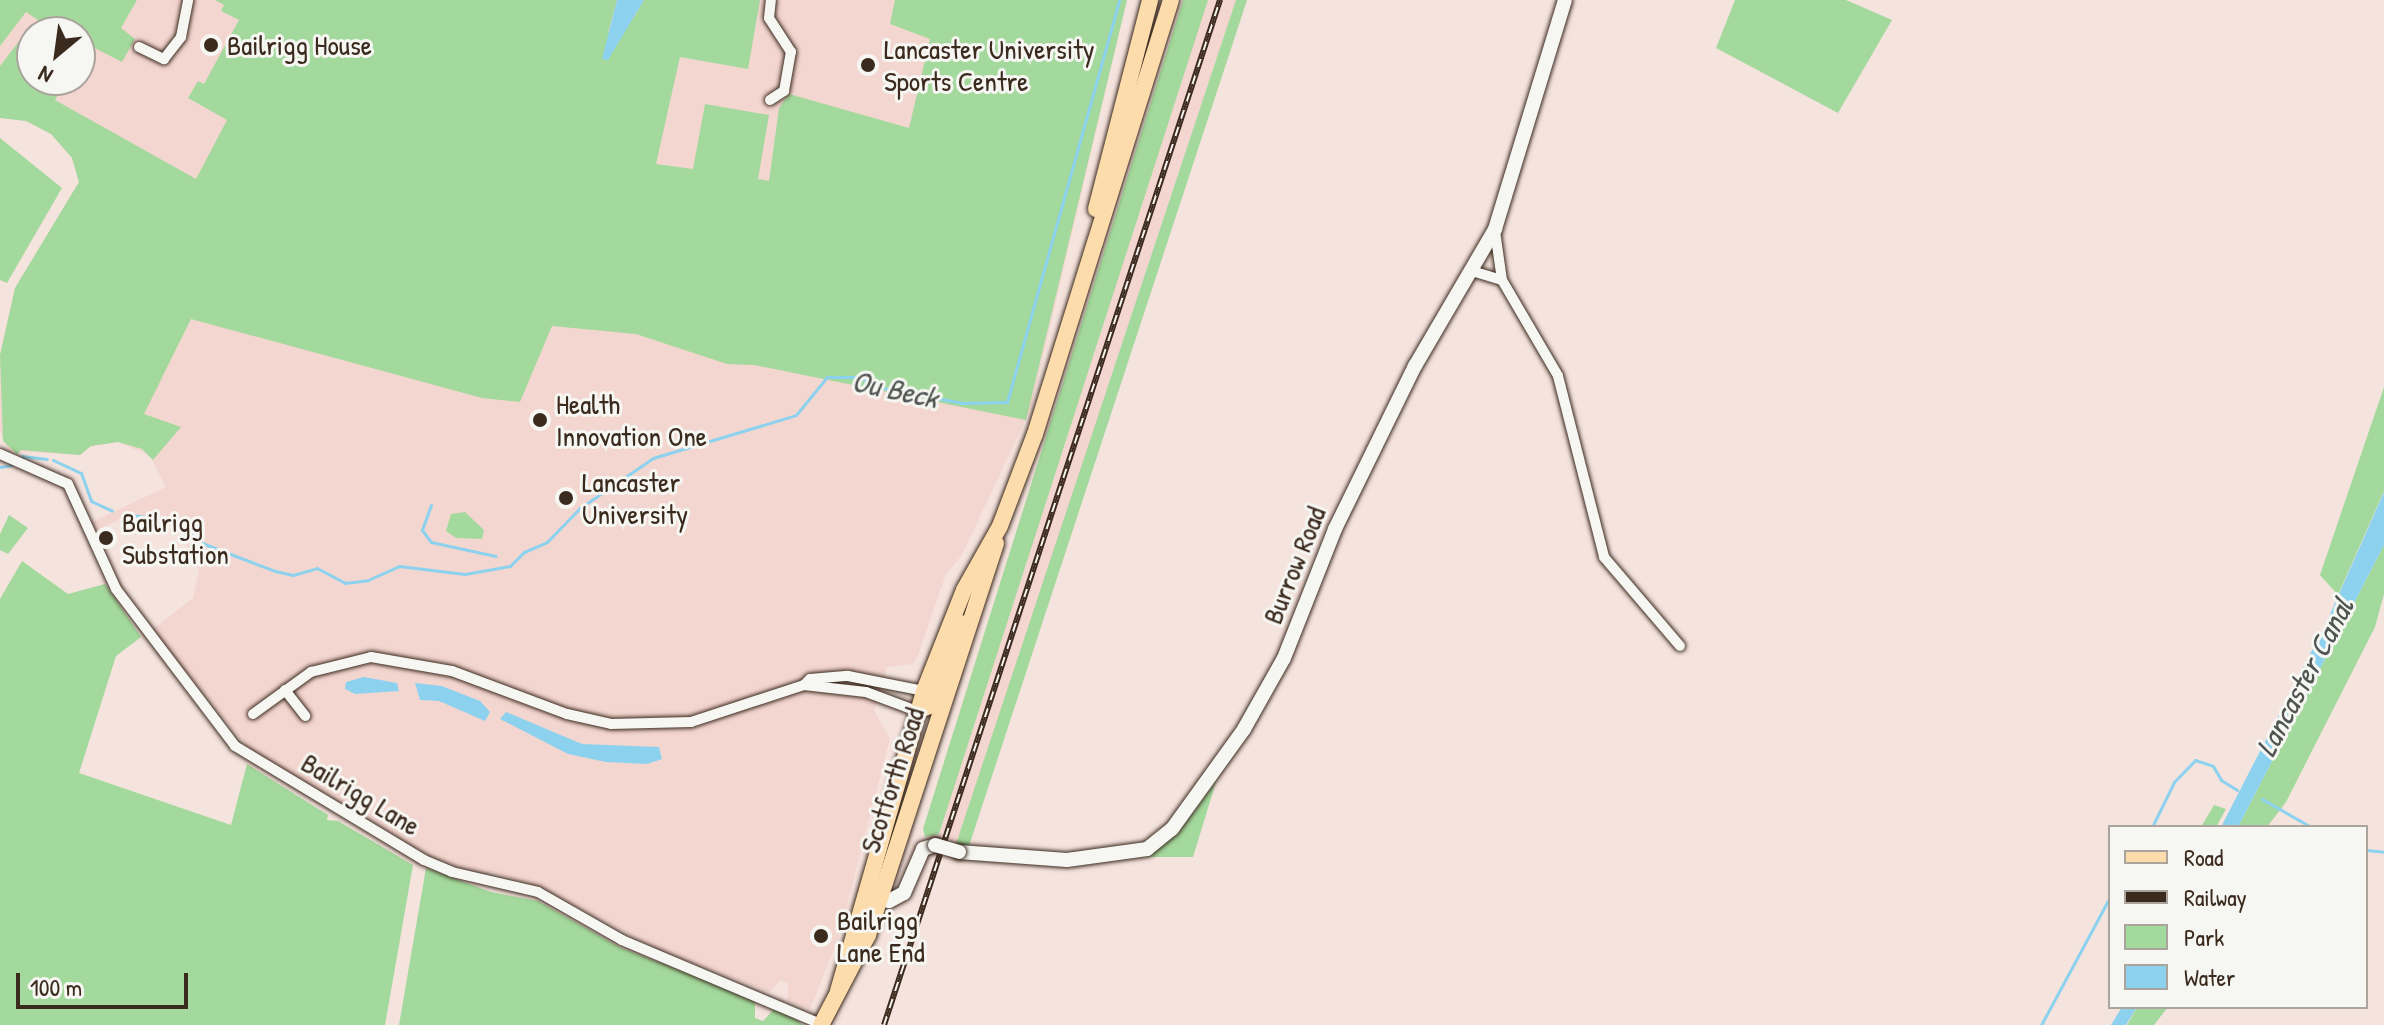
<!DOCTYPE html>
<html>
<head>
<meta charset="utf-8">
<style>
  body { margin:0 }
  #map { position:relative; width:2384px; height:1025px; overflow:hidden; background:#f5e3de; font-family:"Patrick Hand",sans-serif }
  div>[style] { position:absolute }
  .built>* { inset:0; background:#f4d6d0 }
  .green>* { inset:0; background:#a3d99c }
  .water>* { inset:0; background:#8cd2ee }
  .stream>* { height:3px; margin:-1.5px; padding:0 1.5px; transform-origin:1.5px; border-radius:1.5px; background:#8cd2ee }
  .roads { filter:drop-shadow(0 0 2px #3b2a1e) drop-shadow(0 0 2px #3b2a1e) }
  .street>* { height:10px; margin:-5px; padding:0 5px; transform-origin:5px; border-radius:5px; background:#f6f6f2 }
  .secondary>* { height:14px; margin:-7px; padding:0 7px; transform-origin:7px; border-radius:7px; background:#f6f6f2 }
  .primary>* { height:16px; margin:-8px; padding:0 8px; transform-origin:8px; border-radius:8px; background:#fddcac }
  .rail>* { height:6px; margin-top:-3px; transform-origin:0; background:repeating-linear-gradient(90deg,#f6f6f2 0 9px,#3b2a1e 0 18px); box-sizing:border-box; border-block:2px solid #3b2a1e }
  .bridges { filter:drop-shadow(0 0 2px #3b2a1e) drop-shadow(0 0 2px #3b2a1e) }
  .secondary-bridge>* { height:14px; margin:-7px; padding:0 7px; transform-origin:7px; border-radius:7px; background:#f6f6f2 }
  .dots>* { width:22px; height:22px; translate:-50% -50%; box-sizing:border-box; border:4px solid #f6f6f2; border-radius:50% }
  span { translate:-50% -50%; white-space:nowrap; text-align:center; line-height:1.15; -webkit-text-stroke:6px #f6f6f2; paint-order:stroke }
  .poi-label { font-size:28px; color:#3b2a1e }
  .left { translate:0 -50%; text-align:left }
  .street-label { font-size:28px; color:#3b2a1e }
  .water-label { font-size:30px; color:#4f5452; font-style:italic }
  .legend { position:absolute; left:2108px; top:825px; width:260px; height:184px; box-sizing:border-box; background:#f6f6f2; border:2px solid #aba49d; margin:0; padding:10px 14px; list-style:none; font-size:24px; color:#3b2a1e }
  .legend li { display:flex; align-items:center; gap:16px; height:40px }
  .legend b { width:40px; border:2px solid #aba49d }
  .north { position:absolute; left:16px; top:16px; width:80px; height:80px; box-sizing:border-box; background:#f6f6f2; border:2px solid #aba49d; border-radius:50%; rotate:209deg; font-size:22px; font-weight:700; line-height:32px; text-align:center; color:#3b2a1e }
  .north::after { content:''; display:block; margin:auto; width:28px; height:36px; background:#3b2a1e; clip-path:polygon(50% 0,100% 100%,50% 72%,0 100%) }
  .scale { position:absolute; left:16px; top:973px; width:172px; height:36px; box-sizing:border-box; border:4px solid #3b2a1e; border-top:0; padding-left:10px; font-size:24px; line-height:28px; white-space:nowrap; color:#3b2a1e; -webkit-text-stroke:6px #f6f6f2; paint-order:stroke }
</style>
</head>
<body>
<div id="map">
  <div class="built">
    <div style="clip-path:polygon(evenodd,49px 0,1127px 0,1031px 408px,962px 555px,946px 574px,917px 658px,913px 664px,887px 667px,874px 710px,890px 739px,838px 939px,810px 1009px,787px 1001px,788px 983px,781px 980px,769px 992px,661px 951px,539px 887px,491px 872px,485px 876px,429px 856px,248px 748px,152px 630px,193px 598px,199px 570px,187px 545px,193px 541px,188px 533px,169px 523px,128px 515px,94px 532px,90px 523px,166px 487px,150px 456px,118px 442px,91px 446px,80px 455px,9px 451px,0 430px,0 355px,15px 288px,79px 182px,72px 158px,51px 134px,26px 121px,0 118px,0 46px,26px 11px,49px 0,32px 32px,80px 32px,80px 80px,32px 80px,32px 32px)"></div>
    <div style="clip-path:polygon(1183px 0,1247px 0,968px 846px,923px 829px)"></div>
  </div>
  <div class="green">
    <div style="clip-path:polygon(0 0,137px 0,121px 28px,135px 39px,122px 62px,87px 44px,80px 56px,80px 32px,32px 32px,32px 80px,66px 80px,55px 100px,196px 179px,227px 120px,188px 98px,198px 81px,204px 84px,239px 20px,221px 11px,224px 5px,215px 0,617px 0,608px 33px,633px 19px,644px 0,760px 0,748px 69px,680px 57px,656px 164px,693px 169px,705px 104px,769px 115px,758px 179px,769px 181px,779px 108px,789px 94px,909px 128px,930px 39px,890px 24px,895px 0,1127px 0,1026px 420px,754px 365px,727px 364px,636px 334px,552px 326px,520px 402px,482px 398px,191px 319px,144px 414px,181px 427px,153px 460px,142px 449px,118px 442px,91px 446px,80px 455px,21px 450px,17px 454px,3px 441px,0 355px,15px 288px,79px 182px,72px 158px,51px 134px,26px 121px,0 118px,0 66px,23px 36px,44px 24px,26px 12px,0 46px)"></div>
    <div style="clip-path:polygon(1183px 0,1208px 0,939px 834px,925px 837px,923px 829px)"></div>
    <div style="clip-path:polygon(1236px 0,1247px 0,968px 849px,956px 844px)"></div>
    <div style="clip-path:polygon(1735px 0,1846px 0,1892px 20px,1838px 113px,1716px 48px)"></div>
    <div style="clip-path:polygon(0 138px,62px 188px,7px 283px,0 280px)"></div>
    <div style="clip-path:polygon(2384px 387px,2384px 491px,2338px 595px,2320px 575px)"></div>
    <div style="clip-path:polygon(465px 512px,484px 530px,482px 539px,456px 538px,446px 531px,451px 514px)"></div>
    <div style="clip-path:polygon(9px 515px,28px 528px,8px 554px,0 550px,0 534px)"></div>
    <div style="clip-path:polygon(2384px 545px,2384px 594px,2375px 627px,2286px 802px,2267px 827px,2238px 827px)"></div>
    <div style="clip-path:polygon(22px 561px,68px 594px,105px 584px,141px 637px,116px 656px,79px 773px,231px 825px,247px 764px,328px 815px,327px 820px,338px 821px,413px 865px,385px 1025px,0 1025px,0 599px)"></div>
    <div style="clip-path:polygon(1216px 782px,1193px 857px,1147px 857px,1177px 834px)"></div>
    <div style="clip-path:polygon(2214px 805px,2226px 809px,2216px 827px,2201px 827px)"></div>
    <div style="clip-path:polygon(426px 868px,491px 892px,538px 901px,621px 948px,755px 999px,755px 1018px,763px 1021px,777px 1006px,803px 1025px,399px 1025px)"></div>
    <div style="clip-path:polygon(2137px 1007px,2168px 1007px,2154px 1025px,2127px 1025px)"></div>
  </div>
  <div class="water">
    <div style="clip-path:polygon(617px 0,644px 0,608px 60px,602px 59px)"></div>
    <div style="clip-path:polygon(2384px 492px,2384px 545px,2238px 827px,2221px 827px,2328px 619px)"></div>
    <div style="clip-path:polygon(364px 677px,397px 683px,399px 691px,355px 694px,345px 689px,346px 682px)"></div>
    <div style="clip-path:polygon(415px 683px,442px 686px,480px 701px,490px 712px,485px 721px,439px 701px,420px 700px)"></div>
    <div style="clip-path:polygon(506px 712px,582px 744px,659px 747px,662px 759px,647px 764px,606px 762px,568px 754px,500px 719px)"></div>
    <div style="clip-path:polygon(2122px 1007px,2137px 1007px,2126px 1025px,2111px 1025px)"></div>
  </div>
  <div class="stream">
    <div style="left:22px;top:456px;width:25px;rotate:7deg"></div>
    <div style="left:53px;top:460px;width:31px;rotate:25deg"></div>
    <div style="left:81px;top:473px;width:30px;rotate:70deg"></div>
    <div style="left:91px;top:501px;width:23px;rotate:25deg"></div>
    <div style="left:0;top:467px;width:12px;rotate:-9deg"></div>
    <div style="left:431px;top:505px;width:27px;rotate:110deg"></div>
    <div style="left:422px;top:530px;width:15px;rotate:53deg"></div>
    <div style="left:431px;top:542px;width:66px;rotate:12.3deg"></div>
    <div style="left:132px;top:515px;width:51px;rotate:7.8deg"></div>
    <div style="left:183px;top:522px;width:22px;rotate:56deg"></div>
    <div style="left:202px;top:543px;width:78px;rotate:21deg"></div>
    <div style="left:275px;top:571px;width:18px;rotate:13deg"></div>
    <div style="left:293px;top:575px;width:25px;rotate:-16deg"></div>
    <div style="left:317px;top:568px;width:32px;rotate:28deg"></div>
    <div style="left:345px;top:583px;width:23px;rotate:-7deg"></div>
    <div style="left:368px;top:580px;width:34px;rotate:-24deg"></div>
    <div style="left:399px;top:566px;width:66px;rotate:6.9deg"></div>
    <div style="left:465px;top:574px;width:46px;rotate:-10.1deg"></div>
    <div style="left:510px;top:566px;width:20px;rotate:-45deg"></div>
    <div style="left:524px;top:552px;width:25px;rotate:-23deg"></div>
    <div style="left:547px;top:542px;width:47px;rotate:-45.9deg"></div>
    <div style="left:580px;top:508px;width:88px;rotate:-34.4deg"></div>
    <div style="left:653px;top:458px;width:149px;rotate:-16.7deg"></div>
    <div style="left:796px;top:415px;width:49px;rotate:-50.8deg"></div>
    <div style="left:827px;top:377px;width:32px"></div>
    <div style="left:859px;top:377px;width:21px;rotate:28deg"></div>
    <div style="left:878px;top:387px;width:86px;rotate:10.7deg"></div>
    <div style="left:963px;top:403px;width:44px;rotate:-1.3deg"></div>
    <div style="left:1007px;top:402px;width:417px;rotate:-74.4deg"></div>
    <div style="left:2262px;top:799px;width:56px;rotate:29.7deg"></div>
    <div style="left:2152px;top:827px;width:50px;rotate:-63.9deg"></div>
    <div style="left:2174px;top:782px;width:30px;rotate:-46deg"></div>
    <div style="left:2195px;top:760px;width:19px;rotate:18deg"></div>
    <div style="left:2213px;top:766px;width:16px;rotate:60deg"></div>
    <div style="left:2221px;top:780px;width:19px;rotate:32deg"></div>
    <div style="left:2366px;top:850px;width:18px;rotate:6deg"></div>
    <div style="left:2041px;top:1025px;width:145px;rotate:-61.7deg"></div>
  </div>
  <div class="roads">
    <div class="street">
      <div style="left:139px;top:47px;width:28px;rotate:26deg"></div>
      <div style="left:164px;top:59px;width:28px;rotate:-52deg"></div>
      <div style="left:181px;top:37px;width:38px;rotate:-79deg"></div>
      <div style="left:770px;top:100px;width:17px;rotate:-33deg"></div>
      <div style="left:784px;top:91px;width:40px;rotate:-80deg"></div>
      <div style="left:791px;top:52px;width:40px;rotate:-122.9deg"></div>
      <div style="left:769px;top:18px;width:18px;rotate:-84deg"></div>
      <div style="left:1495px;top:231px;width:49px;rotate:81.9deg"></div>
      <div style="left:1502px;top:280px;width:111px;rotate:59.7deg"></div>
      <div style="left:1558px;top:376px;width:187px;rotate:75.7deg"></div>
      <div style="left:1604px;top:557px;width:117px;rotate:49.5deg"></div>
      <div style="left:1472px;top:271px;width:31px;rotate:17deg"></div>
      <div style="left:0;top:454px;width:74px;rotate:23.8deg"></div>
      <div style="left:68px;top:484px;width:115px;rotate:65.4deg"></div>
      <div style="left:116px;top:589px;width:197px;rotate:52.8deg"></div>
      <div style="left:235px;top:746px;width:221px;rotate:31.1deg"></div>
      <div style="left:424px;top:860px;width:30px;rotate:23deg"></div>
      <div style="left:452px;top:872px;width:88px;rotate:13.1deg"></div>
      <div style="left:538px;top:892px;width:97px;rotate:29.7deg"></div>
      <div style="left:622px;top:940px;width:216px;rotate:22.9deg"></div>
      <div style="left:804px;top:685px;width:8px;rotate:-45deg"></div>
      <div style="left:810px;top:679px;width:38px;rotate:-5deg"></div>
      <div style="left:848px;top:676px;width:77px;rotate:11.2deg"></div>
      <div style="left:285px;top:690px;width:33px;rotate:52deg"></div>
      <div style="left:253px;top:714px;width:72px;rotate:-35.9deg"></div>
      <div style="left:311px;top:672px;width:62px;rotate:-14deg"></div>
      <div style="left:371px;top:657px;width:82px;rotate:9.8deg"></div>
      <div style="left:452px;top:671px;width:123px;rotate:20.5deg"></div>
      <div style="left:567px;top:714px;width:45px;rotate:12.8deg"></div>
      <div style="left:611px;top:724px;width:80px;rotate:-1.4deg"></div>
      <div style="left:691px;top:722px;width:119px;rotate:-18.1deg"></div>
      <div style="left:804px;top:685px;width:62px;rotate:6.4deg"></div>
      <div style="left:866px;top:692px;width:54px;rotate:20.4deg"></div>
    </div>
    <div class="secondary">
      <div style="left:959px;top:852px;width:108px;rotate:4.2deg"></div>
      <div style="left:1067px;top:860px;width:81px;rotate:-7.8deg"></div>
      <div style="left:1147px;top:849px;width:32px;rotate:-39deg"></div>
      <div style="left:1172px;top:829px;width:123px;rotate:-54.2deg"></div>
      <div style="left:1244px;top:729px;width:81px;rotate:-60.6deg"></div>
      <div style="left:1284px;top:658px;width:139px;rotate:-68.4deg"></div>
      <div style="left:1335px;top:529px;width:182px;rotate:-63.9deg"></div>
      <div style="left:1415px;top:366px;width:159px;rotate:-59.7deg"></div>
      <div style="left:1495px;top:229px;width:239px;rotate:-73deg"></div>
      <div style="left:880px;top:899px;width:9px;rotate:13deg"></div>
      <div style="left:889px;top:901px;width:17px;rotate:-28deg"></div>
      <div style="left:904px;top:893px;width:48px;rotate:-66.6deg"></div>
      <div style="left:923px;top:849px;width:13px;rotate:-18deg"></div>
    </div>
    <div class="primary">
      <div style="left:1096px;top:209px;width:216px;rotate:-75.5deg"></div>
      <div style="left:917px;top:711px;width:16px;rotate:-22deg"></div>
      <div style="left:932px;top:705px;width:87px;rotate:-69.9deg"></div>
      <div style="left:838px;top:991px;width:312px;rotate:-74deg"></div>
      <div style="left:924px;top:691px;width:109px;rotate:-68.4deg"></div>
      <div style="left:964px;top:590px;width:73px;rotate:-60.6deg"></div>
      <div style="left:1000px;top:526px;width:98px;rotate:-69.2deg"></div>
      <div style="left:1035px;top:434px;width:455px;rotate:-72.6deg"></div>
      <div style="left:821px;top:1025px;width:102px;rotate:-62.4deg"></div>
      <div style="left:868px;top:935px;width:412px;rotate:-71.9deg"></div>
    </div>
  </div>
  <div class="rail">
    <div style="left:884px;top:1025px;width:1079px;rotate:-71.85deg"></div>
  </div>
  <div class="bridges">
    <div class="secondary-bridge">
      <div style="left:935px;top:845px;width:25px;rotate:16deg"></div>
    </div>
  </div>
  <div class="dots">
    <div style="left:211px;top:45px;background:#3b2a1e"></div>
    <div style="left:868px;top:65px;background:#3b2a1e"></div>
    <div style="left:540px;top:420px;background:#3b2a1e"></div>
    <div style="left:566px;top:498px;background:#3b2a1e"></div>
    <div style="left:106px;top:538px;background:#3b2a1e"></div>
    <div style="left:821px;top:936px;background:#3b2a1e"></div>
  </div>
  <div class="poi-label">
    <span class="left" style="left:227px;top:45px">Bailrigg House</span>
    <span class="left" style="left:884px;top:65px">Lancaster University<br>Sports Centre</span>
    <span class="left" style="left:556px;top:420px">Health<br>Innovation One</span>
    <span class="left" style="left:582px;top:498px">Lancaster<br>University</span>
    <span class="left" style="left:122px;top:538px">Bailrigg<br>Substation</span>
    <span class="left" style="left:837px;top:936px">Bailrigg<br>Lane End</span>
  </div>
  <div class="street-label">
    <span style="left:1294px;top:565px;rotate:-68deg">Burrow Road</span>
    <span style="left:892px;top:780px;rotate:-72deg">Scotforth Road</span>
    <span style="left:361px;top:794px;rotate:31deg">Bailrigg Lane</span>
  </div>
  <div class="water-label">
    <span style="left:895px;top:389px;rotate:12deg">Ou Beck</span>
    <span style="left:2304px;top:677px;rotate:-62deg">Lancaster Canal</span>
  </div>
  <ul class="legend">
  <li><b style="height:10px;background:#fddcac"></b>Road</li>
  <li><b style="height:10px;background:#3b2a1e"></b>Railway</li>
  <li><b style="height:22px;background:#a3d99c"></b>Park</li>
  <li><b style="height:22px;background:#8cd2ee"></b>Water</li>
  </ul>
  <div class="north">N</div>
  <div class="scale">100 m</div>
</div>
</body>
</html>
